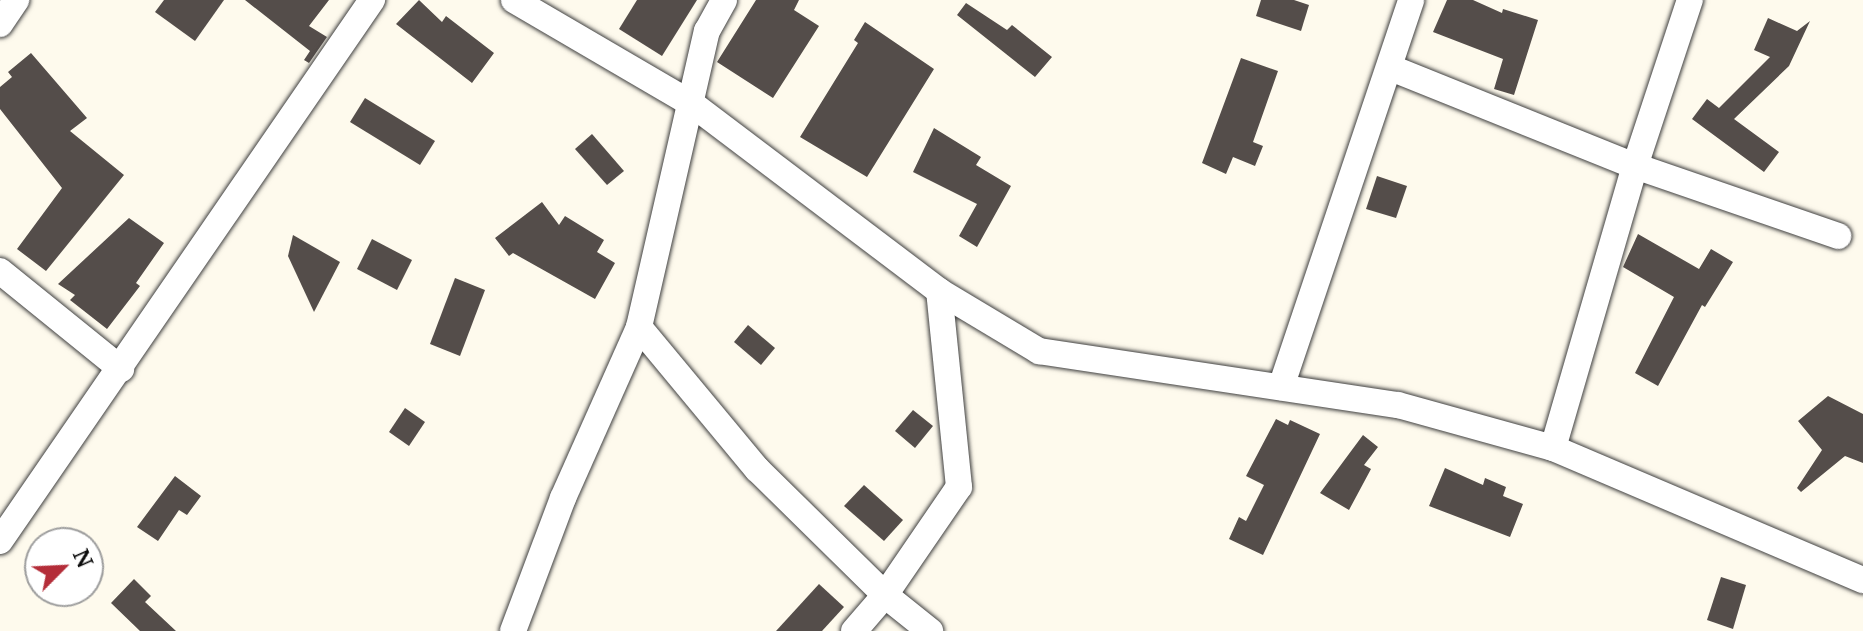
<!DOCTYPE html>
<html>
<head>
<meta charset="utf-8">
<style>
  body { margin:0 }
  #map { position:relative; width:1863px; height:631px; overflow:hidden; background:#fefaed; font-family:"Noto Serif",serif }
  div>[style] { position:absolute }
  .building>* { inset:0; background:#544d4a }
  .roads { filter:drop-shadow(0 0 2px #404040) drop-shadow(0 0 2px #404040) }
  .street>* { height:26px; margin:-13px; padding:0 13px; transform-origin:13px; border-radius:13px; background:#fff }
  span { translate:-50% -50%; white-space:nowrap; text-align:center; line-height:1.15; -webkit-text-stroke:8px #fff; paint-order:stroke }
  .north { position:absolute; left:24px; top:527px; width:80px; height:80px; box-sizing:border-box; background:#fff; border:2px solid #9e9e9e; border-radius:50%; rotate:66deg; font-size:22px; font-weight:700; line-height:32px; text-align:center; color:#0d0d0d }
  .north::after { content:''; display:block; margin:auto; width:28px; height:36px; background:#b42d39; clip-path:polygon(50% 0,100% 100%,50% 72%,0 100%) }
</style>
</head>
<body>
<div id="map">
  <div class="building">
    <div style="clip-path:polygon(164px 0,224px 0,195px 41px,155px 12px)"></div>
    <div style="clip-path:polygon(245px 0,329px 0,309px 26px,327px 37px,309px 63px,304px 60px,310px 51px)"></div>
    <div style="clip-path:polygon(419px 0,442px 22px,446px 16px,494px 53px,472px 83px,396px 24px)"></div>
    <div style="clip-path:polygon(637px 0,697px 0,662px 56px,619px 29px)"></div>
    <div style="clip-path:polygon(756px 0,799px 0,794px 10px,819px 26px,773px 98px,717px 62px)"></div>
    <div style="clip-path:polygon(1261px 0,1294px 0,1309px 5px,1301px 31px,1256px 16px)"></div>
    <div style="clip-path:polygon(1447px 0,1473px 0,1502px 13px,1503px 9px,1538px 20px,1514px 95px,1494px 89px,1503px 59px,1433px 32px)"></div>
    <div style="clip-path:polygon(966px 3px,1007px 30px,1012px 25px,1052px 57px,1035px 77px,957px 15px)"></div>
    <div style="clip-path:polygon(1768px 18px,1797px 31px,1810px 21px,1789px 66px,1734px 119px,1779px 152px,1764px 172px,1692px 119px,1707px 99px,1719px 108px,1770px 57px,1754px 50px)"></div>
    <div style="clip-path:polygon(865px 22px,934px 69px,867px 177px,800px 137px,858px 43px,854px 40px)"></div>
    <div style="clip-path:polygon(31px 53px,87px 118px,70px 131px,124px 175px,46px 271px,17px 249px,62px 188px,0 109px,0 87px,12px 77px,8px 72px)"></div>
    <div style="clip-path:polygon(1241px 58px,1278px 71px,1253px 142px,1263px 146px,1255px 166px,1233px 157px,1226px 174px,1202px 163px)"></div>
    <div style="clip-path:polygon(365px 98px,435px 141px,420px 165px,350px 122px)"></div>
    <div style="clip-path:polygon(934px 128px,981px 157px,976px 165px,1011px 186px,977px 247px,959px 236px,977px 204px,913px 172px)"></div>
    <div style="clip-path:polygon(592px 134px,624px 171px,607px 185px,575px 149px)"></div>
    <div style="clip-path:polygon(1377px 176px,1407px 186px,1396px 218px,1366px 209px)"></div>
    <div style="clip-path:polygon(542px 202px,559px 225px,565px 216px,604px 240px,597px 252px,615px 263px,595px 299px,513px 253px,509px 256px,495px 238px)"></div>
    <div style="clip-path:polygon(129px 218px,164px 243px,136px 283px,140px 286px,107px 329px,70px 300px,75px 295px,58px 284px)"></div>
    <div style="clip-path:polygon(1638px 234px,1699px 269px,1711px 249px,1733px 262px,1705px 307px,1702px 305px,1658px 386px,1635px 373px,1674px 297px,1623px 267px)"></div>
    <div style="clip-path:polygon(293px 235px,340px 262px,314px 312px,288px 256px)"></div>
    <div style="clip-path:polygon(372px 239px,412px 260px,397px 290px,357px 269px)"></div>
    <div style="clip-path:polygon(455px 278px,485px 290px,460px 356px,430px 344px)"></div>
    <div style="clip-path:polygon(748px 325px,775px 348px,761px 365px,734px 342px)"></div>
    <div style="clip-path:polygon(1828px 396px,1863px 414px,1863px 463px,1845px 456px,1801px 492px,1797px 488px,1822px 450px,1798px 421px)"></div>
    <div style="clip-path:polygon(405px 408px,425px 422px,409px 446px,389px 432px)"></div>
    <div style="clip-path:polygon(913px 410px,933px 426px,915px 448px,895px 431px)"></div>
    <div style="clip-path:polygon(1276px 419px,1288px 425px,1290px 420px,1320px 434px,1263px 555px,1229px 539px,1239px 517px,1246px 521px,1264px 485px,1246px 476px)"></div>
    <div style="clip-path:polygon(1363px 435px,1378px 447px,1364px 465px,1371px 469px,1349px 510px,1320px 493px)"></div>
    <div style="clip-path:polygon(1445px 468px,1483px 485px,1485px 478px,1506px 487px,1503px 496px,1523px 504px,1510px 537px,1429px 506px)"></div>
    <div style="clip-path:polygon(175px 476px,201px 496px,187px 515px,179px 510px,158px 541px,137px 527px)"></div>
    <div style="clip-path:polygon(864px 485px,903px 520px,884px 541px,844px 506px)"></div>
    <div style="clip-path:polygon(1721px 577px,1746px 585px,1733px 629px,1707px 620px)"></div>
    <div style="clip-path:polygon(134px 579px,151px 596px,145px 602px,176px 631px,140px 631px,111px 603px)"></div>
    <div style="clip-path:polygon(819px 584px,844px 607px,822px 631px,776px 631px)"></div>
  </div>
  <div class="roads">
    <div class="street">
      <div style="left:514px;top:0;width:206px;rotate:30.3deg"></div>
      <div style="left:692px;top:104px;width:310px;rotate:37.1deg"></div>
      <div style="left:939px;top:291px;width:117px;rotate:31deg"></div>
      <div style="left:1039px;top:351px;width:363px;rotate:8.6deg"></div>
      <div style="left:1398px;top:405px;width:161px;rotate:15.5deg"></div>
      <div style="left:1553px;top:448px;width:337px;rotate:23.1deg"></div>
      <div style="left:0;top:24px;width:29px;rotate:-56deg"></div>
      <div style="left:1391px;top:68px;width:263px;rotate:21.9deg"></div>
      <div style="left:1635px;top:166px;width:215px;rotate:19deg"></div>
      <div style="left:0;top:271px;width:156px;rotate:39deg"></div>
      <div style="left:639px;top:327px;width:185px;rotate:50.3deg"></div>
      <div style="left:757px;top:469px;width:180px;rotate:44.5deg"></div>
      <div style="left:885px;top:595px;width:58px;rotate:38.7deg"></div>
      <div style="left:1281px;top:387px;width:408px;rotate:-71.4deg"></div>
      <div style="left:1553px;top:448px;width:294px;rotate:-73.8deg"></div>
      <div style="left:1635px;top:166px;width:175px;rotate:-71.7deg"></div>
      <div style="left:0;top:541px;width:657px;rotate:-55.49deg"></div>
      <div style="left:513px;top:631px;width:142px;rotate:-69.4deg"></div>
      <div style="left:563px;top:498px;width:187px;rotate:-66deg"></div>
      <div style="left:639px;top:327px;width:304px;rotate:-77.1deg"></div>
      <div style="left:707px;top:31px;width:35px;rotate:-61deg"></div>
      <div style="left:854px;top:631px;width:48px;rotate:-49.3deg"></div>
      <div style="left:885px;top:595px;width:131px;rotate:-55.6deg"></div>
      <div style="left:959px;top:487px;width:197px;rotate:-95.8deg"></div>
    </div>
  </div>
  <div class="north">N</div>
</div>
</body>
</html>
